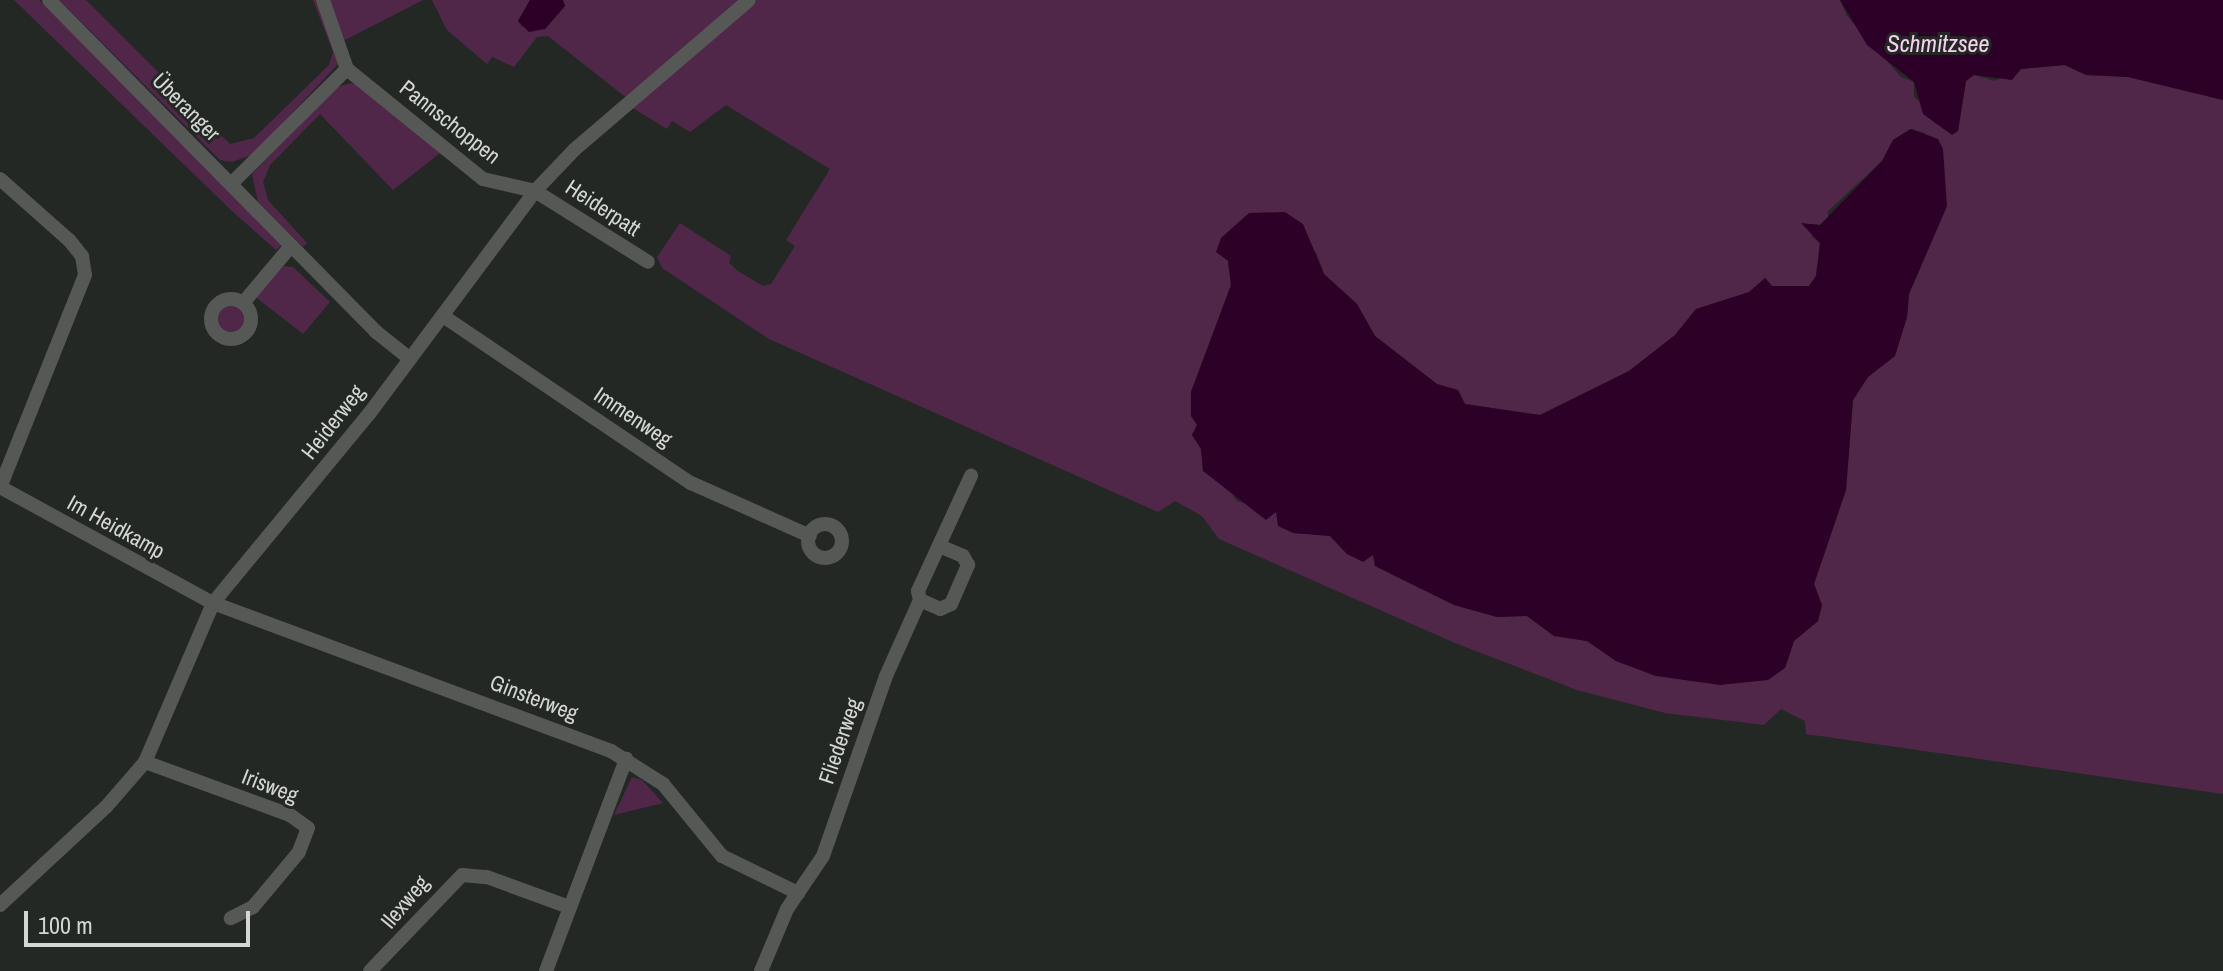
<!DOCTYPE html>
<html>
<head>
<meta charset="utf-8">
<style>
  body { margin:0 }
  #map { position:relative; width:2223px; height:971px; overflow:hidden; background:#242824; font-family:"Archivo Narrow",sans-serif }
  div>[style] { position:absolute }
  .green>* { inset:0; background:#502749 }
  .round { border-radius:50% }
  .water>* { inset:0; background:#2d0027 }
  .street>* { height:14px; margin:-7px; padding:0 7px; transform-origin:7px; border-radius:7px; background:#565856 }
  .street>.ring { margin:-7px; padding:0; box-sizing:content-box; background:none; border:14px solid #565856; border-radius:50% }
  span { translate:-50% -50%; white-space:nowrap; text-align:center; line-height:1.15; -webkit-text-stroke:6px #242824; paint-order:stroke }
  .street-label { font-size:22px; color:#d3d6d4 }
  .water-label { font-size:24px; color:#f7d0ee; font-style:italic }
  .scale { position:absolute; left:24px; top:911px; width:226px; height:36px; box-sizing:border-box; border:4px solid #d3d6d4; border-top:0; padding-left:10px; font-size:24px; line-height:28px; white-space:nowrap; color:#d3d6d4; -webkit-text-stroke:6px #242824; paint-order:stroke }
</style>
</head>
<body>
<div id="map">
  <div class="green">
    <div style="clip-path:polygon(14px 0,39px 0,283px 244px,276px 250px,233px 212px)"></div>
    <div style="clip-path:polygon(59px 0,86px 0,230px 144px,254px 138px,329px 65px,333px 52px,313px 0,321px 0,338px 64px,254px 154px,232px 162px,220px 160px)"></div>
    <div style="clip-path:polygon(328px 0,423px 0,343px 41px)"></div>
    <div style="clip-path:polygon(432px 0,530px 0,518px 21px,522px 27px,545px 29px,565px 6px,563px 0,744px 0,628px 99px,548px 36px,537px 37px,514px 67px,492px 57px,487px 64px,447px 30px)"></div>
    <div style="clip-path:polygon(evenodd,755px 0,1840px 0,1847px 16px,1901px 77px,1914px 82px,1914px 97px,1958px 131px,1966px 81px,1974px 75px,1995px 81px,2021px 69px,2064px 65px,2086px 75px,2128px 77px,2223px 100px,2223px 794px,1806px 734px,1805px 721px,1781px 709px,1764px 725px,1665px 713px,1577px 690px,1455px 643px,1219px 539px,1202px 516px,1175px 501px,1158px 512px,769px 339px,662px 268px,657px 257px,680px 223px,731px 256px,729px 263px,738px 271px,763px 286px,771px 284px,795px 246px,786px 240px,830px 169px,726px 105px,690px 132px,672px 121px,667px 129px,631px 107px,755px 0,1910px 129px,1925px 133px,1947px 206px,1909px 294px,1907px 317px,1895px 355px,1868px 377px,1853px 400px,1846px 490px,1814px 584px,1822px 605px,1818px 621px,1794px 641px,1785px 668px,1656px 676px,1616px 661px,1587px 641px,1554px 636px,1527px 616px,1497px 617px,1454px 605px,1375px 566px,1373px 555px,1347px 554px,1330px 536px,1293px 533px,1277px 512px,1237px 501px,1228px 488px,1203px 471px,1201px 449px,1192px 435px,1197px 425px,1191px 392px,1231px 285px,1228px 261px,1316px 252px,1324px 274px,1357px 304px,1375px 336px,1437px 384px,1458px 390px,1465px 404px,1540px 415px,1629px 371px,1675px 335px,1696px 309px,1750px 292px,1765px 278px,1772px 286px,1809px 286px,1816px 276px,1820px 243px,1812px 237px,1811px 224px,1819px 225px,1829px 217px,1827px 212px,1882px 161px,1893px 140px,1910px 129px)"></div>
    <div style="clip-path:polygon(351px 83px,363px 86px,444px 150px,393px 190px,320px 114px,270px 165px,263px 182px,268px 200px,307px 243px,303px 247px,258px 202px,252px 174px,334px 88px)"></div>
    <div style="clip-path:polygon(284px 266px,293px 267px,330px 302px,303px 334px,253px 295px)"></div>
    <div class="round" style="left:216px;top:305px;width:30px;height:30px"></div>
    <div style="clip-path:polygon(632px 777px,642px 780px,663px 803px,614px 815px)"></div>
  </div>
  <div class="water">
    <div style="clip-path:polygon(530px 0,563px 0,565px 6px,545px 29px,529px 32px,518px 21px)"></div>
    <div style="clip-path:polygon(1840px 0,2223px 0,2223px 100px,2128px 77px,2086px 75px,2065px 65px,2021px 69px,2012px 80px,1974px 75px,1966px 81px,1958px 131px,1952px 135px,1923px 114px,1914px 82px,1867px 45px)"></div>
    <div style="clip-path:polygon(1911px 129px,1938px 139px,1943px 149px,1947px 206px,1909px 294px,1907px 317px,1895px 356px,1868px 377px,1853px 400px,1846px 490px,1814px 584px,1822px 605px,1818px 621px,1794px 641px,1785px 668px,1768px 680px,1720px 685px,1656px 676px,1616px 661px,1587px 641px,1554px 636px,1527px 616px,1497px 617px,1454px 605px,1375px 566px,1373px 555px,1363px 562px,1347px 554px,1330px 536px,1293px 533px,1278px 526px,1276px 512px,1266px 520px,1203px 471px,1201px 449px,1192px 435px,1197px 425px,1191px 416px,1191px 392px,1231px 285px,1228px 261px,1216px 252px,1221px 238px,1249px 213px,1285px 212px,1303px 224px,1324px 274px,1357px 304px,1375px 336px,1437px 384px,1458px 390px,1465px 404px,1540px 415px,1629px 371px,1675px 335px,1696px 309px,1749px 292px,1765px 278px,1772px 286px,1809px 286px,1816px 276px,1820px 243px,1801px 223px,1820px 225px,1882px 161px,1893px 140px)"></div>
  </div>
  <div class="street">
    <div style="left:49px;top:0;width:465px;rotate:45.4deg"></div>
    <div style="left:375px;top:331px;width:43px;rotate:38.5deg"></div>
    <div style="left:347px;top:69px;width:175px;rotate:39deg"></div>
    <div style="left:483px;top:179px;width:53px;rotate:13deg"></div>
    <div style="left:535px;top:191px;width:133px;rotate:32.1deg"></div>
    <div style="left:0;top:179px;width:92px;rotate:41.5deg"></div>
    <div style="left:69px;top:240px;width:21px;rotate:51deg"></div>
    <div style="left:82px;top:256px;width:19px;rotate:81deg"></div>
    <div style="left:85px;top:275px;width:229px;rotate:111.8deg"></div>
    <div style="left:231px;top:184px;width:163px;rotate:-44.8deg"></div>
    <div style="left:347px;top:69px;width:73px;rotate:-109.2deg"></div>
    <div class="ring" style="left:211px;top:299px;width:26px;height:26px"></div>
    <div style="left:243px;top:303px;width:75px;rotate:-49.9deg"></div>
    <div style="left:443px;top:316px;width:299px;rotate:34deg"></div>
    <div style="left:691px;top:483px;width:130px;rotate:24deg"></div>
    <div style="left:0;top:487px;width:243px;rotate:28.6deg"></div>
    <div style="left:213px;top:603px;width:425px;rotate:20.4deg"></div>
    <div style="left:611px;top:751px;width:62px;rotate:32.4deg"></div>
    <div style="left:663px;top:784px;width:93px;rotate:50.7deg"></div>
    <div style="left:722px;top:856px;width:85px;rotate:26deg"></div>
    <div class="ring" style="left:808px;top:524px;width:20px;height:20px"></div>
    <div style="left:920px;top:600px;width:22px;rotate:24deg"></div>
    <div style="left:940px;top:609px;width:12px;rotate:-24deg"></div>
    <div style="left:951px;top:604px;width:43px;rotate:-66.4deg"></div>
    <div style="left:968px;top:565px;width:10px;rotate:-119deg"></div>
    <div style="left:963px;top:556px;width:23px;rotate:-157deg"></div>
    <div style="left:145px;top:762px;width:154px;rotate:20.1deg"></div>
    <div style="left:290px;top:815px;width:22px;rotate:36deg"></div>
    <div style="left:308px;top:828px;width:26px;rotate:111deg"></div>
    <div style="left:299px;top:852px;width:72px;rotate:129.9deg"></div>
    <div style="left:253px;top:907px;width:25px;rotate:153deg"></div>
    <div style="left:0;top:905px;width:144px;rotate:-42.8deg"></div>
    <div style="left:106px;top:807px;width:60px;rotate:-49.1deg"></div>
    <div style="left:145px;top:762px;width:173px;rotate:-66.8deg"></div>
    <div style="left:213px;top:603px;width:245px;rotate:-50.5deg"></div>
    <div style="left:369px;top:414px;width:278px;rotate:-53.3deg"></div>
    <div style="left:535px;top:191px;width:57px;rotate:-46.4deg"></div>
    <div style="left:574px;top:150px;width:230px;rotate:-40.6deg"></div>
    <div style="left:370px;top:971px;width:133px;rotate:-46.2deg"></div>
    <div style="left:462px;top:875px;width:25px;rotate:5deg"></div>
    <div style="left:487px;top:877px;width:87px;rotate:20.1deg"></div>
    <div style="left:546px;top:971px;width:227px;rotate:-69.3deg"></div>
    <div style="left:761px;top:971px;width:67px;rotate:-67.2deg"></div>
    <div style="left:787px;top:909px;width:64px;rotate:-55.8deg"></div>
    <div style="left:823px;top:856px;width:191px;rotate:-70.7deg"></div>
    <div style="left:886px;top:676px;width:83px;rotate:-65.9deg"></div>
    <div style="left:920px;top:600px;width:9px;rotate:-103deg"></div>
    <div style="left:918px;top:591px;width:127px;rotate:-65.3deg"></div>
  </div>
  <div class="street-label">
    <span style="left:186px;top:107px;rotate:45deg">Überanger</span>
    <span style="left:450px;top:122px;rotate:38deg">Pannschoppen</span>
    <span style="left:603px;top:208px;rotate:33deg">Heiderpatt</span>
    <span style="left:633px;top:417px;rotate:34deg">Immenweg</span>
    <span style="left:333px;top:422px;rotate:-52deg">Heiderweg</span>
    <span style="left:116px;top:527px;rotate:29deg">Im Heidkamp</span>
    <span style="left:534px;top:698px;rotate:21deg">Ginsterweg</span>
    <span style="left:840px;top:741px;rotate:-71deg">Fliederweg</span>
    <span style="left:270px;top:786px;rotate:21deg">Irisweg</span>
    <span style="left:405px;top:902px;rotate:-50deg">Ilexweg</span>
  </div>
  <div class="water-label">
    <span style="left:1938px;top:44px">Schmitzsee</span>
  </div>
  <div class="scale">100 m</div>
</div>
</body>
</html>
